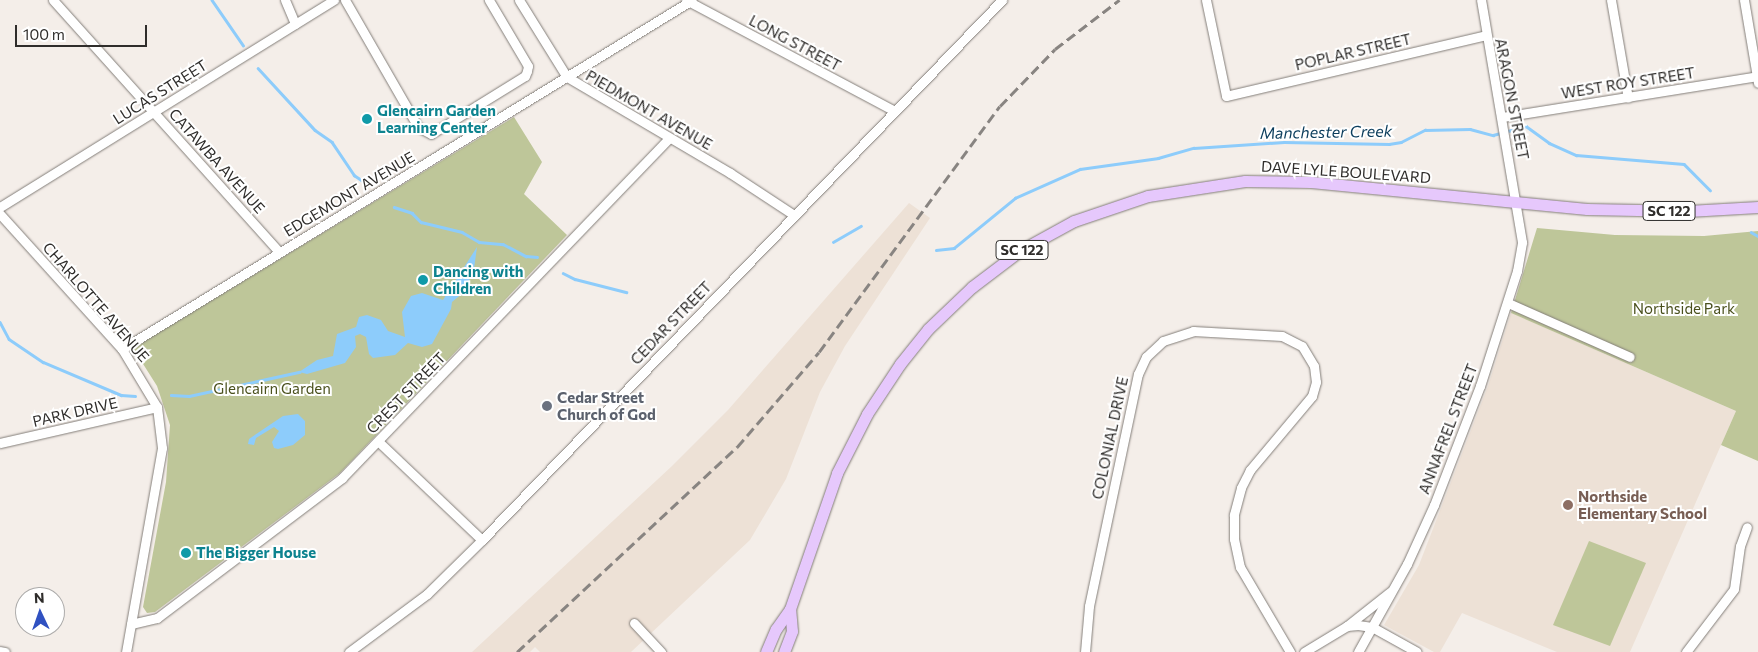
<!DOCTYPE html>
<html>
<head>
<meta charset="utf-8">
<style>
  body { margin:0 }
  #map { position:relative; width:1758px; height:652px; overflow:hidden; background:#f4eee9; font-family:Commissioner,sans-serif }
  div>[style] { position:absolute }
  .built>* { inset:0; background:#ede1d6 }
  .green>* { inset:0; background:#bec699 }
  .water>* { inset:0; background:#8dccfb }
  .stream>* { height:2.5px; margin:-1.25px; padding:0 1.25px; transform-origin:1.25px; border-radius:1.25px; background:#8dccfb }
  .roads { filter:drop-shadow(0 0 1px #837e79) drop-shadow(0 0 1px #837e79) }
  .minor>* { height:9px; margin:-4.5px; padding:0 4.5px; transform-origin:4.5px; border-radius:4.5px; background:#fff }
  .major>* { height:11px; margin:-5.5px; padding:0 5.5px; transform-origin:5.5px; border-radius:5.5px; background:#e6c8fc }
  .rail>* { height:2.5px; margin-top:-1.25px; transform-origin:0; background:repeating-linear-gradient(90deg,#888481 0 10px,transparent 0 15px) }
  .dots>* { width:14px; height:14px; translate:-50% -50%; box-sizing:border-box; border:2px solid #fff; border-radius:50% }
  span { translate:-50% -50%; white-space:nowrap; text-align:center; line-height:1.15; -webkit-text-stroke:4px #fff; paint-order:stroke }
  .shield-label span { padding:1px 4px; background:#fff; border:1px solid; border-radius:4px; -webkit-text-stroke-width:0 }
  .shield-label { font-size:14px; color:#2f2d2b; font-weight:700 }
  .street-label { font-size:15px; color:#2f2d2b }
  .culture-label { font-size:15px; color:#0d838f; font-weight:700 }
  .left { translate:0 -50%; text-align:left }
  .park-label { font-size:15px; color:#4a501d }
  .worship-label { font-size:15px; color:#5b616d; font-weight:700 }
  .education-label { font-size:15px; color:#785e54; font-weight:700 }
  .water-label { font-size:16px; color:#0b3d5c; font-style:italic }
  .north { position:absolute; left:15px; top:587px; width:50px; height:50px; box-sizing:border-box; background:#fff; border:1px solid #acabaa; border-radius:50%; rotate:357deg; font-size:14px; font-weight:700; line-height:20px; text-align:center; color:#2f2d2b }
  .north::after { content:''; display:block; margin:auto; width:18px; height:22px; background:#3051c1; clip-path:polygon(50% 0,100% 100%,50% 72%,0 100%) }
  .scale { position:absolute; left:15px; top:25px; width:132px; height:22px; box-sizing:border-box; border:2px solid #2f2d2b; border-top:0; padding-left:6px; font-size:15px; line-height:18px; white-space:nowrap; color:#2f2d2b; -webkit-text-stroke:4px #fff; paint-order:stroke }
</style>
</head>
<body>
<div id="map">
  <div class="built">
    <div style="clip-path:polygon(909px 203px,930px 218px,845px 346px,820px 392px,786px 479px,750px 540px,631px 652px,540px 652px,535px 647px,530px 652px,472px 652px,672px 466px,728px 410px)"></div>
    <div style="clip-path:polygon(1511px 313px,1736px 411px,1630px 652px,1557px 652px,1462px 613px,1440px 652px,1434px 652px,1384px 625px,1419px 565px,1488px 386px)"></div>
  </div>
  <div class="green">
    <div style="clip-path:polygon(514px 117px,542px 162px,524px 194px,567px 235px,340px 473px,155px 612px,147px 613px,143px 607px,166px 482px,170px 425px,157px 386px,133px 348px)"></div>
    <div style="clip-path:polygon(1537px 228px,1615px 235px,1704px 236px,1758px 231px,1758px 461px,1721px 445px,1736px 411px,1511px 313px)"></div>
    <div style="clip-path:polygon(1589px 541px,1646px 563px,1610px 646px,1553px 625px)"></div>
  </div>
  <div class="water">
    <div style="clip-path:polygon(477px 247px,474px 269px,464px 292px,452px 302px,451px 309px,432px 344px,422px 347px,408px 343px,395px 355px,373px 358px,369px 354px,366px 337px,360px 334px,355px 336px,356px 347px,345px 363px,307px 374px,299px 372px,317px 360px,333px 356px,337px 334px,356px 327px,359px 317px,367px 315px,381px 320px,388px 331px,405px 337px,402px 312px,411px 296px,422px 293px,443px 300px)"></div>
    <div style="clip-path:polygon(298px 414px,305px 421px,305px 435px,293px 445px,278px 449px,274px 448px,272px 442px,279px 431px,274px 427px,256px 438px,254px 445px,248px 444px,249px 439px,283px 416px)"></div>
  </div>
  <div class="stream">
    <div style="left:212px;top:0;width:55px;rotate:55.4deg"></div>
    <div style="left:258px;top:68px;width:84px;rotate:47.4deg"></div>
    <div style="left:315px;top:130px;width:21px;rotate:35deg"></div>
    <div style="left:332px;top:142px;width:40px;rotate:56deg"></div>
    <div style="left:354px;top:175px;width:14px;rotate:34deg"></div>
    <div style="left:394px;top:207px;width:19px;rotate:18deg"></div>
    <div style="left:412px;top:213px;width:13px;rotate:45deg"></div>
    <div style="left:421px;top:222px;width:42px;rotate:13.7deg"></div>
    <div style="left:462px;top:232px;width:20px;rotate:30deg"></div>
    <div style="left:479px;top:242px;width:24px;rotate:5deg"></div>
    <div style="left:503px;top:244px;width:26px;rotate:28deg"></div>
    <div style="left:526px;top:256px;width:11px;rotate:5deg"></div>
    <div style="left:1751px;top:232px;width:8px;rotate:30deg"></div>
    <div style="left:833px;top:242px;width:32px;rotate:-30deg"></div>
    <div style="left:936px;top:250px;width:18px;rotate:-6deg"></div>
    <div style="left:954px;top:248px;width:79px;rotate:-39.3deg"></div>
    <div style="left:1015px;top:198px;width:71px;rotate:-24deg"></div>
    <div style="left:1080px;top:169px;width:79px;rotate:-8deg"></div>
    <div style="left:1158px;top:158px;width:37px;rotate:-16deg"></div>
    <div style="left:1194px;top:148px;width:90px;rotate:-3.8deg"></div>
    <div style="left:1284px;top:142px;width:105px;rotate:1.1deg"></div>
    <div style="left:1389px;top:144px;width:12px;rotate:-9deg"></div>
    <div style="left:1401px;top:142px;width:27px;rotate:-27deg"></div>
    <div style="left:1425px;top:130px;width:45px;rotate:-1.3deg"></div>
    <div style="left:1470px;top:129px;width:24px;rotate:15deg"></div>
    <div style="left:1493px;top:135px;width:34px;rotate:-15deg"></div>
    <div style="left:1526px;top:126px;width:29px;rotate:36deg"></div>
    <div style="left:1549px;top:143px;width:30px;rotate:24deg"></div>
    <div style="left:1576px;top:155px;width:108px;rotate:4.8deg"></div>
    <div style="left:1684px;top:164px;width:37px;rotate:45deg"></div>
    <div style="left:563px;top:273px;width:13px;rotate:27deg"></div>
    <div style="left:575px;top:279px;width:53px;rotate:14.3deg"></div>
    <div style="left:0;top:322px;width:19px;rotate:62deg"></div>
    <div style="left:9px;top:339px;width:41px;rotate:34.1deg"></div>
    <div style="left:43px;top:362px;width:85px;rotate:22.9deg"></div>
    <div style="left:121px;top:395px;width:14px;rotate:4deg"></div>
    <div style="left:171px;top:395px;width:18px;rotate:3deg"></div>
    <div style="left:189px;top:396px;width:113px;rotate:-12.3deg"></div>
  </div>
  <div class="roads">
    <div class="minor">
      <div style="left:53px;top:0;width:338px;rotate:48.1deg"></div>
      <div style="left:285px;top:0;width:26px;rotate:67deg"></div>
      <div style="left:345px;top:0;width:146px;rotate:60.1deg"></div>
      <div style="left:418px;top:127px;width:15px;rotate:28deg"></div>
      <div style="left:431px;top:134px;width:110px;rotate:-31.7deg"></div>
      <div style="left:525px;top:76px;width:5px;rotate:-68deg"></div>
      <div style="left:527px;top:71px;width:5px;rotate:-79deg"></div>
      <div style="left:528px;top:66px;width:77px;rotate:-120.6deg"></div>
      <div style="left:519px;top:0;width:91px;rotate:58.1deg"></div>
      <div style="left:567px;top:77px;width:189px;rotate:30.5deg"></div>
      <div style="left:730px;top:173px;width:77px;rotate:33.3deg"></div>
      <div style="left:686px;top:0;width:234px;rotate:28deg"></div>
      <div style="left:1206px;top:0;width:98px;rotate:78.2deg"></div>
      <div style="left:1226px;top:96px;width:267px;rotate:-13.2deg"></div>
      <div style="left:1611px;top:0;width:99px;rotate:80.2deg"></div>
      <div style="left:1744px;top:0;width:84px;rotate:80.4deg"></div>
      <div style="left:1502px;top:117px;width:259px;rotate:-9.1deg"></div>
      <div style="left:0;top:207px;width:393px;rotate:-31.8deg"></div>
      <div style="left:0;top:214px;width:182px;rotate:47.9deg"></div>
      <div style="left:122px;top:349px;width:68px;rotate:58.9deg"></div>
      <div style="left:157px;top:407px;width:41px;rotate:83deg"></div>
      <div style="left:162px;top:448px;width:207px;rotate:100deg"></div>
      <div style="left:1508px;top:303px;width:133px;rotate:23.9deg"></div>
      <div style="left:122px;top:349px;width:668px;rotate:-31.48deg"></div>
      <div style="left:379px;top:442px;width:142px;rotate:43.6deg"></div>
      <div style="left:0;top:443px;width:161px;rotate:-12.9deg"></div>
      <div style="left:634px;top:623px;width:40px;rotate:47deg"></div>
      <div style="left:131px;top:624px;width:27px;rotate:-13deg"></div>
      <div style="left:157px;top:618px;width:232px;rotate:-37.1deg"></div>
      <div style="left:342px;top:478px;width:470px;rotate:-46.1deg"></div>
      <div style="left:1347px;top:626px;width:55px;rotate:-38.3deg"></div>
      <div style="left:0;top:651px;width:5px;rotate:11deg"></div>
      <div style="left:349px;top:652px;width:97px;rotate:-36.6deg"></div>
      <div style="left:427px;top:594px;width:77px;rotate:-44.5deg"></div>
      <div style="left:482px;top:540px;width:750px;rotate:-46.08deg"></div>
      <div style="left:1085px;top:652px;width:46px;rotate:-85deg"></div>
      <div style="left:1089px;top:606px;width:237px;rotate:-78.1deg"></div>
      <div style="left:1138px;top:374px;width:19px;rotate:-65deg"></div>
      <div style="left:1146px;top:357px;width:23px;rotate:-43deg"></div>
      <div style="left:1163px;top:341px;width:32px;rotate:-18deg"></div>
      <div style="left:1193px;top:331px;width:89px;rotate:3.2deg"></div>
      <div style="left:1282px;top:336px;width:22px;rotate:27deg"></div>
      <div style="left:1302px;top:346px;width:23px;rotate:59deg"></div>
      <div style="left:1314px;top:366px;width:16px;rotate:83deg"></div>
      <div style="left:1316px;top:382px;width:15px;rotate:106deg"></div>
      <div style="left:1312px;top:396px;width:97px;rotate:130deg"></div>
      <div style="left:1250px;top:470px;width:20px;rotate:117deg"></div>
      <div style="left:1241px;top:488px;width:28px;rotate:105deg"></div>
      <div style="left:1234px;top:515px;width:24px;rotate:90deg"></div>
      <div style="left:1234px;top:539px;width:29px;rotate:78deg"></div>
      <div style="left:1240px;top:567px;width:99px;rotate:59.5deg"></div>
      <div style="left:1304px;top:652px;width:50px;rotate:-31.2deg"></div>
      <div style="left:1347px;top:626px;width:11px;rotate:-5deg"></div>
      <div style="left:1358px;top:625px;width:14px;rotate:8deg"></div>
      <div style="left:1372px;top:627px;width:51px;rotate:29.1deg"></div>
      <div style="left:1358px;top:652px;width:101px;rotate:-60.9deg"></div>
      <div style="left:1407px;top:564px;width:65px;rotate:-65.4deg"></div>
      <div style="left:1434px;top:505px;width:128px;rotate:-68.9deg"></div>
      <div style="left:1480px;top:386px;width:121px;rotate:-72.2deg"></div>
      <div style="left:1517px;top:271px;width:29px;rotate:-80deg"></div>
      <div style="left:1522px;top:242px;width:245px;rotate:-99.6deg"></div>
      <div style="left:1686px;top:652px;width:79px;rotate:-52.7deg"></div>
      <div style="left:1734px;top:589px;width:43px;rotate:-82.1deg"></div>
      <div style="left:1740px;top:546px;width:20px;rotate:-70deg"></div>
    </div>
    <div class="major">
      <div style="left:766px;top:652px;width:25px;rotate:-67deg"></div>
      <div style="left:776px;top:629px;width:24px;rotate:-55deg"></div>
      <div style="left:790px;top:609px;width:144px;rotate:-70.9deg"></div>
      <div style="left:837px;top:473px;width:66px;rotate:-63deg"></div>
      <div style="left:867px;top:414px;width:60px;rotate:-56.6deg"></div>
      <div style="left:900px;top:364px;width:45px;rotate:-51.3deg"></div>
      <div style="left:928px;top:329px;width:61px;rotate:-43.7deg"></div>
      <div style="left:972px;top:287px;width:61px;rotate:-37.1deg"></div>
      <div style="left:1021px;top:250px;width:60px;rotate:-28.7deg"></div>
      <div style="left:1074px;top:221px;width:78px;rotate:-18.7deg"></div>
      <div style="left:1148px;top:196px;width:98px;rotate:-8.8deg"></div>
      <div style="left:1245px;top:181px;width:66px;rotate:0.9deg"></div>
      <div style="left:1311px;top:182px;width:277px;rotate:5.6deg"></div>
      <div style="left:1587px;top:209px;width:101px;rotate:1.1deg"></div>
      <div style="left:1688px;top:211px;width:70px;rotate:-3.3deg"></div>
      <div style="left:784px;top:652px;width:22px;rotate:-69deg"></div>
      <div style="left:792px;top:631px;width:22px;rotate:-95deg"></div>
    </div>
  </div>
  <div class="rail">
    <div style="left:517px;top:652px;width:301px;rotate:-43deg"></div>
    <div style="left:737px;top:447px;width:125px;rotate:-49.2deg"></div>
    <div style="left:819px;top:352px;width:305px;rotate:-53.7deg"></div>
    <div style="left:1000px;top:106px;width:79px;rotate:-46deg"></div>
    <div style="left:1055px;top:49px;width:81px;rotate:-37.4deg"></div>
  </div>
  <div class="dots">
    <div style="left:367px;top:119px;background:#0f9aa8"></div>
    <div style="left:423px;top:280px;background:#0f9aa8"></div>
    <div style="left:547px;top:406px;background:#6b7280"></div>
    <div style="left:1568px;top:505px;background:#8d6e63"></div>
    <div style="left:186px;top:553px;background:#0f9aa8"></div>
  </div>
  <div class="shield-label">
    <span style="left:1669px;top:211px">SC 122</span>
    <span style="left:1022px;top:250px">SC 122</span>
  </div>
  <div class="street-label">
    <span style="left:795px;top:43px;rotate:28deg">LONG STREET</span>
    <span style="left:1353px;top:52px;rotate:-13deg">POPLAR STREET</span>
    <span style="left:1628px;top:83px;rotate:-9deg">WEST ROY STREET</span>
    <span style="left:160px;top:92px;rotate:-32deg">LUCAS STREET</span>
    <span style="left:1512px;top:99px;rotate:79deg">ARAGON STREET</span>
    <span style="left:649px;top:110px;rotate:30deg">PIEDMONT AVENUE</span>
    <span style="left:217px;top:161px;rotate:48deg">CATAWBA AVENUE</span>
    <span style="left:1346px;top:172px;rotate:4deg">DAVE LYLE BOULEVARD</span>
    <span style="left:349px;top:194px;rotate:-31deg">EDGEMONT AVENUE</span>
    <span style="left:96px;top:302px;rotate:49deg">CHARLOTTE AVENUE</span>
    <span style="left:671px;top:323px;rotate:-46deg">CEDAR STREET</span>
    <span style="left:406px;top:393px;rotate:-46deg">CREST STREET</span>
    <span style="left:75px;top:412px;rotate:-13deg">PARK DRIVE</span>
    <span style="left:1448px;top:429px;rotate:-69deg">ANNAFREL STREET</span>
    <span style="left:1110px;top:438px;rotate:-78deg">COLONIAL DRIVE</span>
  </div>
  <div class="culture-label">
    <span class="left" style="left:377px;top:119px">Glencairn Garden<br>Learning Center</span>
    <span class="left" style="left:433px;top:280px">Dancing with<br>Children</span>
    <span class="left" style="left:196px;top:553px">The Bigger House</span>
  </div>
  <div class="park-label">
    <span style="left:1684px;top:309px">Northside Park</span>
    <span style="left:272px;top:389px">Glencairn Garden</span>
  </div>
  <div class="worship-label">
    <span class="left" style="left:557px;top:406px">Cedar Street<br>Church of God</span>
  </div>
  <div class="education-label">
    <span class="left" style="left:1578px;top:505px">Northside<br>Elementary School</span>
  </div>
  <div class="water-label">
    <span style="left:1326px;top:132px;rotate:-1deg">Manchester Creek</span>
  </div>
  <div class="north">N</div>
  <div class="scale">100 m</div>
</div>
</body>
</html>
